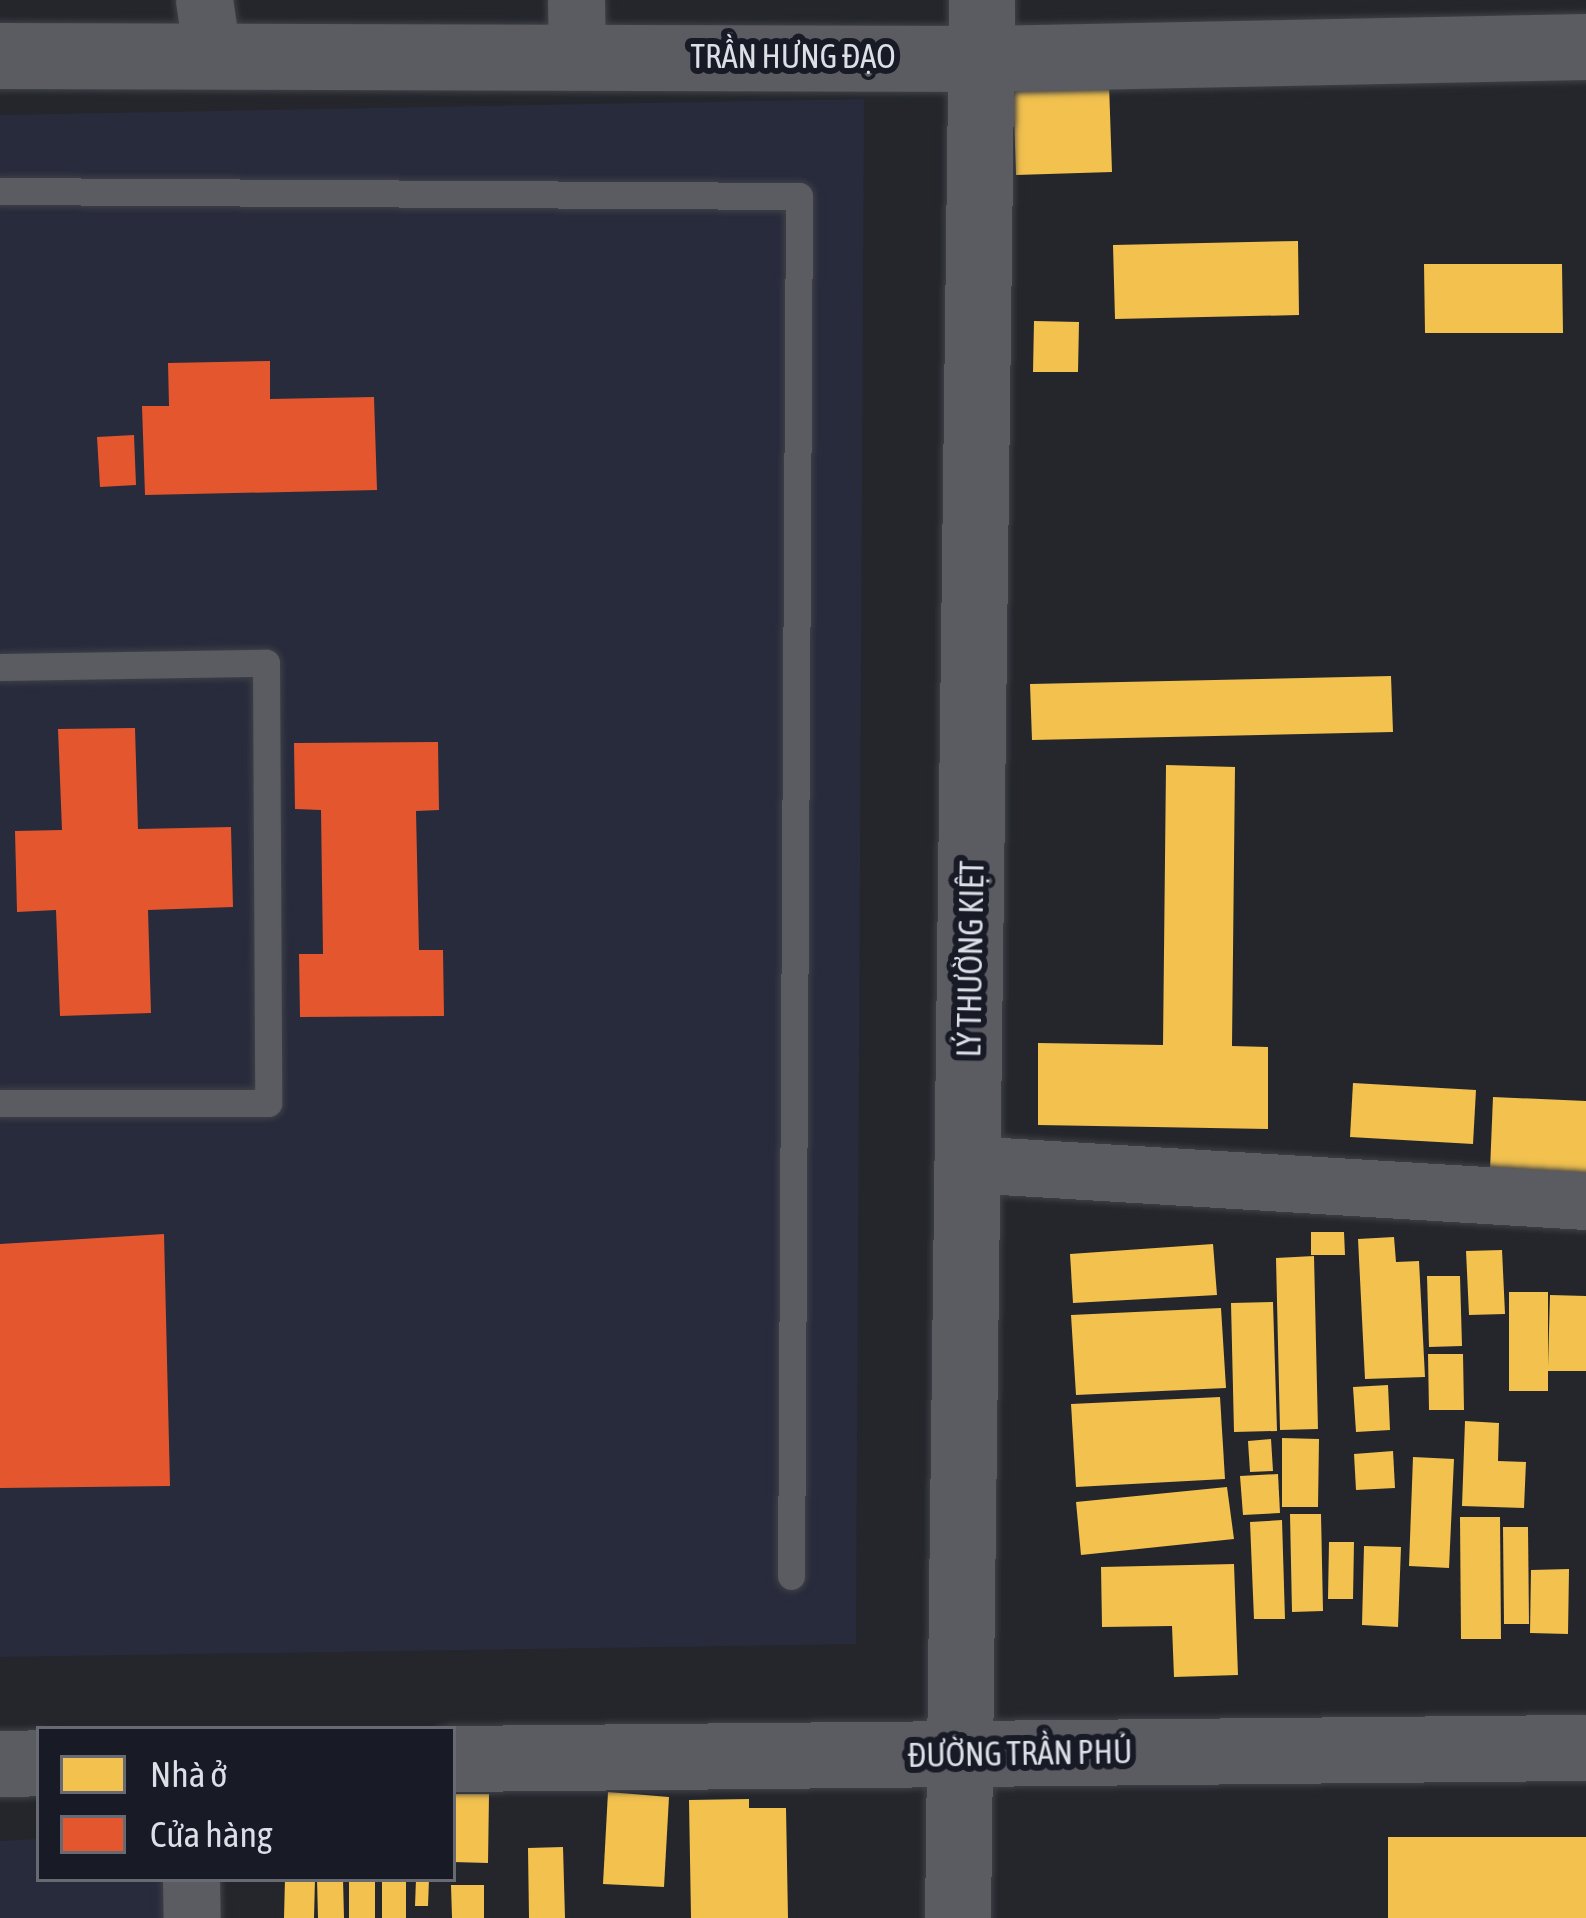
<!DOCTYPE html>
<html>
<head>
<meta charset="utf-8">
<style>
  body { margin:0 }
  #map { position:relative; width:1586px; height:1918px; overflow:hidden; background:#24262c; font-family:"Asap Condensed",sans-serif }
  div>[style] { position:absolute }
  .built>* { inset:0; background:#282b3c }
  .homes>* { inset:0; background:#f2c14e }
  .shops>* { inset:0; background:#e4572e }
  .roads { filter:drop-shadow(0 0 3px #3f4147) drop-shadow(0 0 3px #3f4147) }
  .lane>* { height:27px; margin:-13.5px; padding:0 13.5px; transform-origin:13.5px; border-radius:13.5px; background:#5b5c62 }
  .street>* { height:57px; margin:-28.5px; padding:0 28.5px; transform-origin:28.5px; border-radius:28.5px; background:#5b5c62 }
  .secondary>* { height:66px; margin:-33px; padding:0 33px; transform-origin:33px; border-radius:33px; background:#5b5c62 }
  span { translate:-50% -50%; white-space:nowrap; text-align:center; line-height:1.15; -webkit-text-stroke:12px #181a26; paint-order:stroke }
  .street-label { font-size:33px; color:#dddfe7 }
  .legend { position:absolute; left:36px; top:1726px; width:420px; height:156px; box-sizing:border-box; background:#181a26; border:3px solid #676973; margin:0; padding:15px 21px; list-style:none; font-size:36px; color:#dddfe7 }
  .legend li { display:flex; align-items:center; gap:24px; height:60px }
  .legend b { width:60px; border:3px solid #676973 }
</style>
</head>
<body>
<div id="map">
  <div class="built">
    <div style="clip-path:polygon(864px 99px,856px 1644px,0 1657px,0 115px)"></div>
    <div style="clip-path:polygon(39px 1839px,39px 1879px,165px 1879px,169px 1918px,0 1918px,0 1841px)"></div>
  </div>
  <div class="homes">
    <div style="clip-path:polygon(1109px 84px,1112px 172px,1016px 175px,1013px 86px)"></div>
    <div style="clip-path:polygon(1298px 241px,1299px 315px,1115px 319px,1113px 245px)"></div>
    <div style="clip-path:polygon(1424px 264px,1562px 264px,1563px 333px,1425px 333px)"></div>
    <div style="clip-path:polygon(1034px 321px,1079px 322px,1078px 372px,1033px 372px)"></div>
    <div style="clip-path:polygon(1391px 676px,1393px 732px,1032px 740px,1030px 684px)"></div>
    <div style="clip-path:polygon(1166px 765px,1235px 767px,1232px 1046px,1268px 1047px,1268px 1129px,1038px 1125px,1038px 1043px,1163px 1045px)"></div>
    <div style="clip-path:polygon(1353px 1083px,1476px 1090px,1473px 1144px,1350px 1137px)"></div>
    <div style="clip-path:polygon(1493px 1097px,1586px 1101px,1586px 1174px,1490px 1170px)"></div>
    <div style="clip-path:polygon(1311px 1232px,1344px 1232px,1345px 1255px,1311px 1255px)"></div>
    <div style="clip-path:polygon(1394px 1237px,1396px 1262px,1419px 1261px,1425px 1377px,1365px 1379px,1358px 1239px)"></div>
    <div style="clip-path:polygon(1213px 1244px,1217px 1295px,1073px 1303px,1070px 1254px)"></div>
    <div style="clip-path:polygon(1502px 1250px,1505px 1314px,1469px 1315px,1466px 1251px)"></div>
    <div style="clip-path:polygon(1314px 1256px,1318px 1429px,1280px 1430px,1276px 1258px)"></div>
    <div style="clip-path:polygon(1427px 1276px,1460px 1276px,1462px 1346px,1429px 1347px)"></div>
    <div style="clip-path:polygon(1509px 1292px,1548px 1292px,1548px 1366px,1550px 1295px,1586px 1296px,1586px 1371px,1548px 1371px,1548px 1391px,1509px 1391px)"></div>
    <div style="clip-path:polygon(1273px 1302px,1277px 1431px,1234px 1432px,1231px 1303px)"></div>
    <div style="clip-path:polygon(1221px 1308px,1226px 1388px,1076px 1395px,1071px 1315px)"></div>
    <div style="clip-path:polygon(1428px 1354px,1463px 1354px,1464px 1410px,1429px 1410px)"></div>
    <div style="clip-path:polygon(1388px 1385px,1390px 1430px,1356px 1432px,1353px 1387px)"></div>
    <div style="clip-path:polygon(1220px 1397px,1225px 1479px,1076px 1487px,1071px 1404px)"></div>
    <div style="clip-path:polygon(1465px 1421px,1499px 1423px,1498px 1461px,1526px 1462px,1524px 1508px,1462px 1506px)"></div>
    <div style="clip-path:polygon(1282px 1438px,1319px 1439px,1318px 1507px,1282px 1507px)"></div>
    <div style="clip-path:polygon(1271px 1439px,1273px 1471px,1250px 1472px,1248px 1441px)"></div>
    <div style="clip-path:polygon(1393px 1451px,1395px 1488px,1356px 1490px,1354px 1454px)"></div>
    <div style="clip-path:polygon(1413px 1457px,1454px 1459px,1449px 1568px,1409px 1566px)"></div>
    <div style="clip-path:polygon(1278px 1474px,1280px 1513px,1243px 1515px,1240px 1476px)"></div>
    <div style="clip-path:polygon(1227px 1487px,1234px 1539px,1081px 1555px,1076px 1502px)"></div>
    <div style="clip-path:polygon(1290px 1514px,1321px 1514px,1323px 1611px,1292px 1612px)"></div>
    <div style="clip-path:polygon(1460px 1517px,1500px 1517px,1501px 1639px,1461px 1639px)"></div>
    <div style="clip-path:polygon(1282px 1520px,1285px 1619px,1254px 1619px,1250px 1522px)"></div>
    <div style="clip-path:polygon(1503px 1527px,1528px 1527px,1529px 1624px,1504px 1624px)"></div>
    <div style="clip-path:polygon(1329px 1542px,1354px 1542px,1353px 1599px,1328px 1599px)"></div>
    <div style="clip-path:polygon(1364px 1546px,1401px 1547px,1398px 1627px,1362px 1625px)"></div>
    <div style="clip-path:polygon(1234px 1564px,1238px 1675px,1174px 1677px,1172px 1626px,1102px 1627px,1101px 1567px)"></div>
    <div style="clip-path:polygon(1569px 1569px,1568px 1634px,1530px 1633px,1531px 1570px)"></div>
    <div style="clip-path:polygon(608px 1792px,669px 1797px,664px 1887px,603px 1884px)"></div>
    <div style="clip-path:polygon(453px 1794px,489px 1794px,488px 1863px,453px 1862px)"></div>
    <div style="clip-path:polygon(749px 1799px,749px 1808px,786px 1808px,788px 1918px,691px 1918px,689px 1800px)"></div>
    <div style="clip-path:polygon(1388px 1837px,1586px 1837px,1586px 1918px,1388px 1918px)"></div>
    <div style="clip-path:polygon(563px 1847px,565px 1918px,529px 1918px,528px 1848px)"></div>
    <div style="clip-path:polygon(285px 1879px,315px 1879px,314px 1918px,284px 1918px)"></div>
    <div style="clip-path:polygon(317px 1879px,343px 1879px,344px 1918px,318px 1918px)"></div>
    <div style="clip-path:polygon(349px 1879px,375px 1879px,375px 1918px,349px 1918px)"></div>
    <div style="clip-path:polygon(382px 1879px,406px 1879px,406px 1918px,382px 1918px)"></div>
    <div style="clip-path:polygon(416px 1879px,429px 1879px,428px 1906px,415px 1906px)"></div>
    <div style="clip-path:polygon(451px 1885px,484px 1885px,484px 1918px,452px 1918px)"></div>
  </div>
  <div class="shops">
    <div style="clip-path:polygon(270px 361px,270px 399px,374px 397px,377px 490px,145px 495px,142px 406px,169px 406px,168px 363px)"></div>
    <div style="clip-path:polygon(134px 435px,136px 485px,100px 487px,97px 437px)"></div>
    <div style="clip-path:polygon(135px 728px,138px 829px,231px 827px,233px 907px,148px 910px,151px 1013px,60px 1016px,56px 910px,17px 912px,15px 831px,62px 830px,58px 729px)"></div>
    <div style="clip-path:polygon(438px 742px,439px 810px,416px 811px,419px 950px,443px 950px,444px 1016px,300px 1017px,299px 954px,323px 954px,321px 810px,295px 809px,294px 743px)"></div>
    <div style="clip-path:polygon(164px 1234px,170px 1486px,0 1488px,0 1244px)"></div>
  </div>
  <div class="roads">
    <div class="lane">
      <div style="left:0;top:191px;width:799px;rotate:0.36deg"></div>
      <div style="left:799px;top:196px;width:1380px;rotate:90.33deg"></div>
      <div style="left:0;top:667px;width:266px;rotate:-0.9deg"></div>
      <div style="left:266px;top:663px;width:440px;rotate:89.7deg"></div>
      <div style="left:268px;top:1103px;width:268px;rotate:180deg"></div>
    </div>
    <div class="street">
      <div style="left:204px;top:0;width:54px;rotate:81.4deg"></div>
      <div style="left:576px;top:0;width:56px;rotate:89deg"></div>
      <div style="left:968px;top:1164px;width:619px;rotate:3.43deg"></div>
      <div style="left:191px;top:1879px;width:39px;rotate:89deg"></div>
    </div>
    <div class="secondary">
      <div style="left:0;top:56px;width:983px;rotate:0.17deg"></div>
      <div style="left:983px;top:59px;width:603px;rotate:-1.14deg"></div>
      <div style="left:453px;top:1759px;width:1133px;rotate:-0.56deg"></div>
      <div style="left:0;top:1764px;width:39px;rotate:-1deg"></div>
      <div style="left:958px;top:1918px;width:1918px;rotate:-89.28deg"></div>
    </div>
  </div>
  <div class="street-label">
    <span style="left:793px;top:57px">TRẦN HƯNG ĐẠO</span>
    <span style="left:971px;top:959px;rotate:-89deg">LÝ THƯỜNG KIỆT</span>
    <span style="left:1020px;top:1754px;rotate:-1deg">ĐƯỜNG TRẦN PHÚ</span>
  </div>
  <ul class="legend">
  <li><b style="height:33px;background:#f2c14e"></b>Nhà ở</li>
  <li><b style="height:33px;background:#e4572e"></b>Cửa hàng</li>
  </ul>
</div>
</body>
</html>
